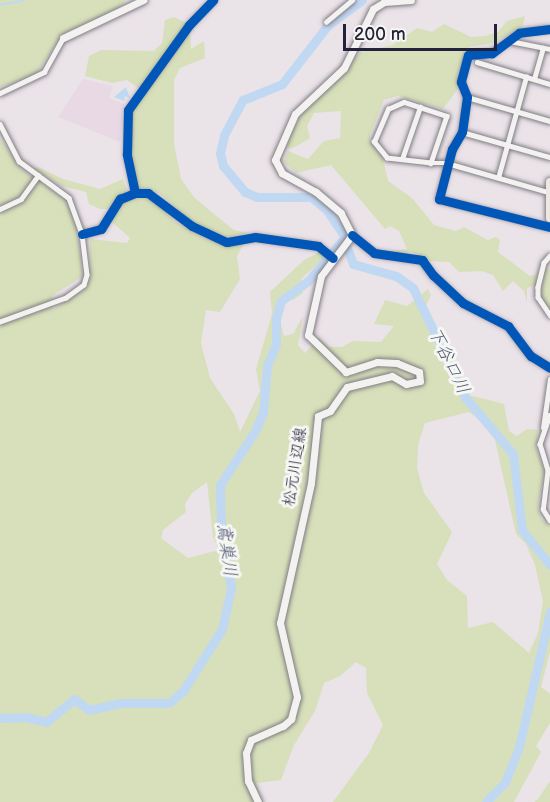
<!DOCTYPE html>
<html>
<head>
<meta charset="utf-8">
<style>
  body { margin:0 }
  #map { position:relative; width:550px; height:802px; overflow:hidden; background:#eae3e8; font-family:"Balsamiq Sans","Klee One",sans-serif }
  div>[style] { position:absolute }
  .built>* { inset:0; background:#e8d9e5 }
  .green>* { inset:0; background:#d7e0ba }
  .water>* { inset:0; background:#c1d8f3 }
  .stream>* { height:1.5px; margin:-0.75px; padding:0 0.75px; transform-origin:0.75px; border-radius:0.75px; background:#c1d8f3 }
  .river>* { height:9px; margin:-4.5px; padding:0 4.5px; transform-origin:4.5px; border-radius:4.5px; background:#c1d8f3 }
  .roads { filter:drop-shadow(0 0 2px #807d84) drop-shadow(0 0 2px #807d84) }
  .street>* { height:4.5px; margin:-2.25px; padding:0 2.25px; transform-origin:2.25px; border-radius:2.25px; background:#f3f2f1 }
  .secondary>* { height:7px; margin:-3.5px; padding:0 3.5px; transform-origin:3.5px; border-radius:3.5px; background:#f3f2f1 }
  .primary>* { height:8px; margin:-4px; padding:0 4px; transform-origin:4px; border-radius:4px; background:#ede8e2 }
  .cycleway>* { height:9px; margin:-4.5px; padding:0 4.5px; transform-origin:4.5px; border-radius:4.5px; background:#0057b8 }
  span { translate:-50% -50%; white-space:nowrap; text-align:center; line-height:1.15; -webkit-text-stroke:6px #f6f6f2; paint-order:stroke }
  .street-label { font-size:16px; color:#22223b }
  .water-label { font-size:18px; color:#4d5774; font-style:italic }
  .scale { position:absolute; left:343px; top:24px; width:154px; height:27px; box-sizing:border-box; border:3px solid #22223b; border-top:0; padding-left:8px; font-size:18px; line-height:21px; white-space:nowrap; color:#22223b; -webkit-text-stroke:4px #f6f6f2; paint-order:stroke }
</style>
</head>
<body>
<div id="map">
  <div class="built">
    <div style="clip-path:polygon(83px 79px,113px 86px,109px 98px,124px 104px,120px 142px,58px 117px)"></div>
  </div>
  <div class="green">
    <div style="clip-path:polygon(0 0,126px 0,118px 8px,61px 35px,36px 75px,0 87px)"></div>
    <div style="clip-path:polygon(525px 16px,523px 26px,494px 43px,469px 47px,458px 72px,459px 87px,443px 109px,398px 96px,384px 100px,370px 135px,370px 141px,381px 151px,388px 181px,412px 198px,434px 225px,456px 231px,464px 227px,488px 240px,496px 237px,500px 240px,498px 252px,530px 276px,538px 274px,537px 284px,527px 288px,527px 302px,524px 291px,513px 281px,503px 291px,493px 275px,482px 271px,459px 272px,449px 262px,429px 261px,412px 252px,392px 254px,389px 251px,407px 249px,399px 231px,390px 226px,385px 229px,331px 165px,296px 173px,284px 162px,288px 151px,308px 159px,324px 141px,340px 138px,341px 111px,314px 113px,307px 126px,310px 138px,295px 147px,289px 149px,286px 144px,304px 109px,361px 52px,393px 45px,417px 28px,432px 32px,444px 24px,471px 37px,485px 36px,498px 32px,507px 21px)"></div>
    <div style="clip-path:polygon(174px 17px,187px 23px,148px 79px,138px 88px,127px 80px,112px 83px,85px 76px,89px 56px,101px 50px,154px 51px,162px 43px,165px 20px)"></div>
    <div style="clip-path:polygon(190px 28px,191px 49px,204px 41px,205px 58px,180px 68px,174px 80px,174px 143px,181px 179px,194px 197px,215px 215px,234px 230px,248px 233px,228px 237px,194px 224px,159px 193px,137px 188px,133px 171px,131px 114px)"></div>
    <div style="clip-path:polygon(evenodd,0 138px,21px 169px,67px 201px,76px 226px,83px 276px,52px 296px,53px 309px,84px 290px,89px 281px,90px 239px,127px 243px,130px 238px,112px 222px,124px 200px,145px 196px,154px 199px,174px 221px,206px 239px,243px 245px,237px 256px,240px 279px,220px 312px,206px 310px,201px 343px,210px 378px,234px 414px,240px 432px,260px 391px,256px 369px,272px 314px,270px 292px,304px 260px,320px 252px,325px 257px,301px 279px,303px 293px,293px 300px,278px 297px,284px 310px,280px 321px,284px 336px,293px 334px,303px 316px,298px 345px,305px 353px,319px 338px,329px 347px,342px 347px,353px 341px,381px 342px,394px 326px,374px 324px,385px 300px,407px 306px,428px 289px,431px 295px,426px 305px,430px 335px,457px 392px,504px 404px,509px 431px,517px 436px,527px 429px,538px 430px,536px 448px,544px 470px,538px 508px,541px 519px,550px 525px,550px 652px,541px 687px,550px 694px,550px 723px,536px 746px,541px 752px,514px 802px,333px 802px,369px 753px,383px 725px,367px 693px,366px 668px,356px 662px,340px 676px,324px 683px,315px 711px,294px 745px,281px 780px,256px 783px,263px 802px,0 802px,0 138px,469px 412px,493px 431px,516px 534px,526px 544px,535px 565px,543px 601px,538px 633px,529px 653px,493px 622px,468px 628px,467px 596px,447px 580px,437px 564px,452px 532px,424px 493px,417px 468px,418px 445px,425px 423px,469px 412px,0 138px,207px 482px,213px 537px,219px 550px,188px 558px,161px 538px,163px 530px,186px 512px,185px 504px,192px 493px,207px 482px)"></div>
    <div style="clip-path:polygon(38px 167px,63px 179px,100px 189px,123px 179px,127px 190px,108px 209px,100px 209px,89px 204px,86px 192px,62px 186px,33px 168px)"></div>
    <div style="clip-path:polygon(545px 268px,550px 270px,550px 312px,541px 296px)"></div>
    <div style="clip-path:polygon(550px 781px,550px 802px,534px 802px,538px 799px)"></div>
  </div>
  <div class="water">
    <div style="clip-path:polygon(126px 87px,130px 98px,125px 96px,124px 101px,114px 97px)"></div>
  </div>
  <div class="stream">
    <div style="left:0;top:5px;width:25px;rotate:-11deg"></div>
  </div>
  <div class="river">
    <div style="left:347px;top:248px;width:17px;rotate:69deg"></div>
    <div style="left:353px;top:264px;width:45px;rotate:15.6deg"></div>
    <div style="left:396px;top:276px;width:21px;rotate:35deg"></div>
    <div style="left:413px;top:288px;width:121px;rotate:64.5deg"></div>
    <div style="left:465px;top:397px;width:75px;rotate:49.9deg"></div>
    <div style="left:513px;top:454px;width:77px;rotate:83.2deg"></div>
    <div style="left:522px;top:530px;width:45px;rotate:51.3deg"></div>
    <div style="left:0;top:718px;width:25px;rotate:-2deg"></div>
    <div style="left:25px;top:717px;width:22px;rotate:13deg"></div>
    <div style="left:46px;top:722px;width:36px;rotate:-39deg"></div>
    <div style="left:74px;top:699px;width:19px;rotate:36deg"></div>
    <div style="left:89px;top:710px;width:31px;rotate:-13deg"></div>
    <div style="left:119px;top:703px;width:50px"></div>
    <div style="left:169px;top:703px;width:18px;rotate:-41deg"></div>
    <div style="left:183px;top:691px;width:73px;rotate:-57.8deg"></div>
    <div style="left:222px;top:629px;width:42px;rotate:-77.6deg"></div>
    <div style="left:231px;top:588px;width:59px;rotate:-99.8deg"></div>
    <div style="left:221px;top:530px;width:45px;rotate:-91.3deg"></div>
    <div style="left:220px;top:485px;width:64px;rotate:-57.1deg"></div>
    <div style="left:255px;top:431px;width:21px;rotate:-67deg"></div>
    <div style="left:263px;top:412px;width:46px;rotate:-85deg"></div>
    <div style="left:267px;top:366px;width:24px;rotate:-68deg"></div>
    <div style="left:276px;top:344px;width:26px;rotate:-90deg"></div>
    <div style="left:276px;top:318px;width:18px;rotate:-74deg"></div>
    <div style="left:281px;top:301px;width:34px;rotate:-37deg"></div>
    <div style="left:308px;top:281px;width:57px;rotate:-49.9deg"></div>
    <div style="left:345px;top:237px;width:32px;rotate:-124deg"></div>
    <div style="left:327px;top:210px;width:21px;rotate:-141deg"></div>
    <div style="left:311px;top:197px;width:54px;rotate:180deg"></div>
    <div style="left:257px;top:197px;width:13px;rotate:-157deg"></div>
    <div style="left:245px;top:192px;width:34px;rotate:-130deg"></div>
    <div style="left:223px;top:166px;width:13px;rotate:-103deg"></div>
    <div style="left:220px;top:153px;width:18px;rotate:-77deg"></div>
    <div style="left:224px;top:135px;width:40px;rotate:-62deg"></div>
    <div style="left:243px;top:100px;width:42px;rotate:-22.3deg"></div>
    <div style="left:282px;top:84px;width:75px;rotate:-52.1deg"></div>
    <div style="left:328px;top:25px;width:42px;rotate:-36.3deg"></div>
    <div style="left:486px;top:802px;width:28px;rotate:-46deg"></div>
    <div style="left:505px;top:782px;width:38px;rotate:-68deg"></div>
    <div style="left:519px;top:747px;width:139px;rotate:-77.1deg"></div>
  </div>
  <div class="roads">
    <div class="street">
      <div style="left:326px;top:22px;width:34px;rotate:-40deg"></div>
      <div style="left:550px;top:29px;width:31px;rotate:173deg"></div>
      <div style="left:519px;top:33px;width:34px;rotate:143deg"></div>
      <div style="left:492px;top:53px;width:24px;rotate:175deg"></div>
      <div style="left:468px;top:55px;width:28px;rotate:105deg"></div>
      <div style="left:461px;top:82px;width:16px;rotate:68deg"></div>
      <div style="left:467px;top:97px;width:35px;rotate:98deg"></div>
      <div style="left:462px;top:132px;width:20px;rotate:120deg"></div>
      <div style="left:452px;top:149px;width:52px;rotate:104.6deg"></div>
      <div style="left:439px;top:199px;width:114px;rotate:14.2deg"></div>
      <div style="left:510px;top:41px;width:41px;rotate:11.3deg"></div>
      <div style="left:477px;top:62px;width:76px;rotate:16.8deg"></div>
      <div style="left:534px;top:79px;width:32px;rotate:-74deg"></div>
      <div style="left:0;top:93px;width:49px;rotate:-25.5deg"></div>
      <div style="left:44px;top:72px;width:39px;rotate:-61deg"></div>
      <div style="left:467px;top:97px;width:86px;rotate:16.1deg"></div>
      <div style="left:404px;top:102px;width:45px;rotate:18deg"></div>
      <div style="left:447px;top:116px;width:50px;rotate:108.8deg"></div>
      <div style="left:431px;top:163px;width:44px;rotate:-173.5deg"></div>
      <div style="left:387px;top:158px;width:21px;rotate:-129deg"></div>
      <div style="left:374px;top:142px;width:36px;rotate:-67deg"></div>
      <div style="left:388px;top:109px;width:17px;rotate:-24deg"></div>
      <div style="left:0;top:124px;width:42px;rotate:62.8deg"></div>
      <div style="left:19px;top:161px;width:62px;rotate:36.5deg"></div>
      <div style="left:69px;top:198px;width:38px;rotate:70deg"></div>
      <div style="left:82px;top:234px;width:41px;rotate:83deg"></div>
      <div style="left:87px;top:275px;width:10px;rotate:107deg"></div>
      <div style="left:84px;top:285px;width:22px;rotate:144deg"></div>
      <div style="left:66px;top:298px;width:70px;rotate:160deg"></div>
      <div style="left:462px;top:132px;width:91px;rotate:15.9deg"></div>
      <div style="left:402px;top:159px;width:55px;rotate:-70.9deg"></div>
      <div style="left:431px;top:163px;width:16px"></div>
      <div style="left:447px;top:163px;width:105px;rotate:16deg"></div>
      <div style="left:498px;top:178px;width:105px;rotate:-74.5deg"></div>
      <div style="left:135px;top:193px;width:40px;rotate:-102deg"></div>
      <div style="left:127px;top:154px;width:44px;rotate:-88.7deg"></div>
      <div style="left:128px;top:110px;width:105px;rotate:-54.3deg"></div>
      <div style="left:189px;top:25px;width:35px;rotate:-46deg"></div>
      <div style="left:0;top:209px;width:23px;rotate:-25deg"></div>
      <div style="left:21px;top:199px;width:29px;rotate:-54deg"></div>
      <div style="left:82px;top:234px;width:20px;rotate:-15deg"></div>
      <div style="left:101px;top:229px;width:36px;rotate:-58deg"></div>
      <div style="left:120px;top:199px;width:16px;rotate:-22deg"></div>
      <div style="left:135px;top:193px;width:13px"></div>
      <div style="left:148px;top:193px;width:55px;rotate:36.9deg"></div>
      <div style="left:192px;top:226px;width:38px;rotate:25deg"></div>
      <div style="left:227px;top:242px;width:28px;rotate:-10deg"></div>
      <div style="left:255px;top:237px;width:64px;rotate:8.1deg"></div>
      <div style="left:318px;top:246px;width:19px;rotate:39deg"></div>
      <div style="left:352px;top:235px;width:28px;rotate:39deg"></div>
      <div style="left:374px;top:253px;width:49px;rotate:8.3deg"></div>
      <div style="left:422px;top:260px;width:19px;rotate:54deg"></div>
      <div style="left:433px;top:275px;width:41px;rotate:43deg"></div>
      <div style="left:463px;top:303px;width:51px;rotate:27.1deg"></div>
      <div style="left:508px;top:326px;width:38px;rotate:53deg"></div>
      <div style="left:531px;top:356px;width:22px;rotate:32deg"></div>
      <div style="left:550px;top:256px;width:9px;rotate:131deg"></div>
      <div style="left:544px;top:263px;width:25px;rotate:104deg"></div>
      <div style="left:538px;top:287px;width:10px;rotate:90deg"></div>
      <div style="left:538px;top:297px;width:22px;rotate:56deg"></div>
      <div style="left:550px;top:415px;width:31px;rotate:109deg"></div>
      <div style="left:540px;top:444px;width:28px;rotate:73deg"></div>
      <div style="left:548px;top:471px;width:38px;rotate:97deg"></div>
      <div style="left:543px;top:509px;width:13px;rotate:58deg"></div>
      <div style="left:543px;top:428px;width:49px;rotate:-81.9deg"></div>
    </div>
    <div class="secondary">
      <div style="left:63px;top:38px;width:89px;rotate:-25.4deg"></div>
      <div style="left:258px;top:802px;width:23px;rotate:-115deg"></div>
      <div style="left:248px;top:781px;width:28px;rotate:-94deg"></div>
      <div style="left:246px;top:753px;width:14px;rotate:-69deg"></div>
      <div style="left:251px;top:740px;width:35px;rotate:-24deg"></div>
      <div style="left:283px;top:726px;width:11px;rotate:-41deg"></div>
      <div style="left:291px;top:719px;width:23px;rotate:-75deg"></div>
      <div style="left:297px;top:697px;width:76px;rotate:-102.9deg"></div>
      <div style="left:280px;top:623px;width:143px;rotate:-77.5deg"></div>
      <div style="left:311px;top:483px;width:67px;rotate:-84deg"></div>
      <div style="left:318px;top:416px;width:13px;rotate:-23deg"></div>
      <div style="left:330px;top:411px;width:29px;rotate:-55deg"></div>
      <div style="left:347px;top:387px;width:46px;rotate:-13.7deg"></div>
      <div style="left:392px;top:376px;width:16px;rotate:30deg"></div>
      <div style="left:406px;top:384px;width:14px;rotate:-12deg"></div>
      <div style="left:420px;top:381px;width:9px;rotate:-96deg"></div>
      <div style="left:419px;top:372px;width:24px;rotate:-158deg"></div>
      <div style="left:397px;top:363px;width:20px;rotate:-177deg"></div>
      <div style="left:377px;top:362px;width:33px;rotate:162deg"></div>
      <div style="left:346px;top:372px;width:53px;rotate:-135.8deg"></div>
      <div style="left:308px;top:335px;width:60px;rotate:-77.6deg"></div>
      <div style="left:321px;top:276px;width:51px;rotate:-52.9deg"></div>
      <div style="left:352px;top:235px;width:25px;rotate:-117deg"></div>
      <div style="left:341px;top:213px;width:33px;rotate:-140deg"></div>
      <div style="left:316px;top:192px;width:39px;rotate:-151deg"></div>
      <div style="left:282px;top:173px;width:15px;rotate:-118deg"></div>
      <div style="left:275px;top:160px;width:50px;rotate:-66.5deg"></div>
      <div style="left:295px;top:114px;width:67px;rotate:-43.2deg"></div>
      <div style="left:344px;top:68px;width:66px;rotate:-63.8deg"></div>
      <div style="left:373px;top:9px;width:13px;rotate:-32deg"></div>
      <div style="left:384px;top:2px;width:27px;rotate:-4deg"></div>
    </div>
    <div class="primary">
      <div style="left:550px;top:182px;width:36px;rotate:90deg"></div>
    </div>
  </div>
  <div class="cycleway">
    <div style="left:550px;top:29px;width:31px;rotate:173deg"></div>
    <div style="left:519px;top:33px;width:34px;rotate:143deg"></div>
    <div style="left:492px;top:53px;width:24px;rotate:175deg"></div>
    <div style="left:468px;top:55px;width:28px;rotate:105deg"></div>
    <div style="left:461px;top:82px;width:16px;rotate:68deg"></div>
    <div style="left:467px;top:97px;width:35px;rotate:98deg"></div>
    <div style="left:462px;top:132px;width:20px;rotate:120deg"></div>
    <div style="left:452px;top:149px;width:52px;rotate:104.6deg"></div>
    <div style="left:439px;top:199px;width:114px;rotate:14.2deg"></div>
    <div style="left:135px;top:193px;width:40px;rotate:-102deg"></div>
    <div style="left:127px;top:154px;width:44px;rotate:-88.7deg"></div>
    <div style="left:128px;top:110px;width:105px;rotate:-54.3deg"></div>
    <div style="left:189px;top:25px;width:35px;rotate:-46deg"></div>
    <div style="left:82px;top:234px;width:20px;rotate:-15deg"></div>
    <div style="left:101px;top:229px;width:36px;rotate:-58deg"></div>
    <div style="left:120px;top:199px;width:16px;rotate:-22deg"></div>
    <div style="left:135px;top:193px;width:13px"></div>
    <div style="left:148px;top:193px;width:55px;rotate:36.9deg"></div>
    <div style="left:192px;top:226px;width:38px;rotate:25deg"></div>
    <div style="left:227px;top:242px;width:28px;rotate:-10deg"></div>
    <div style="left:255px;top:237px;width:64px;rotate:8.1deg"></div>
    <div style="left:318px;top:246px;width:19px;rotate:39deg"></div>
    <div style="left:352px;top:235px;width:28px;rotate:39deg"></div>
    <div style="left:374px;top:253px;width:49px;rotate:8.3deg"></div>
    <div style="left:422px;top:260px;width:19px;rotate:54deg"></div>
    <div style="left:433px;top:275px;width:41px;rotate:43deg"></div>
    <div style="left:463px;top:303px;width:51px;rotate:27.1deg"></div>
    <div style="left:508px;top:326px;width:38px;rotate:53deg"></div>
    <div style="left:531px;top:356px;width:22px;rotate:32deg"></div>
  </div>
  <div class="street-label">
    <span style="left:296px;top:467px;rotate:-81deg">松元川辺線</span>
  </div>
  <div class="water-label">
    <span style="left:448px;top:361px;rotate:64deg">下谷口川</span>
    <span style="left:226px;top:550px;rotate:82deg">鳶巣川</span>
  </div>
  <div class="scale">200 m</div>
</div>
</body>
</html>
